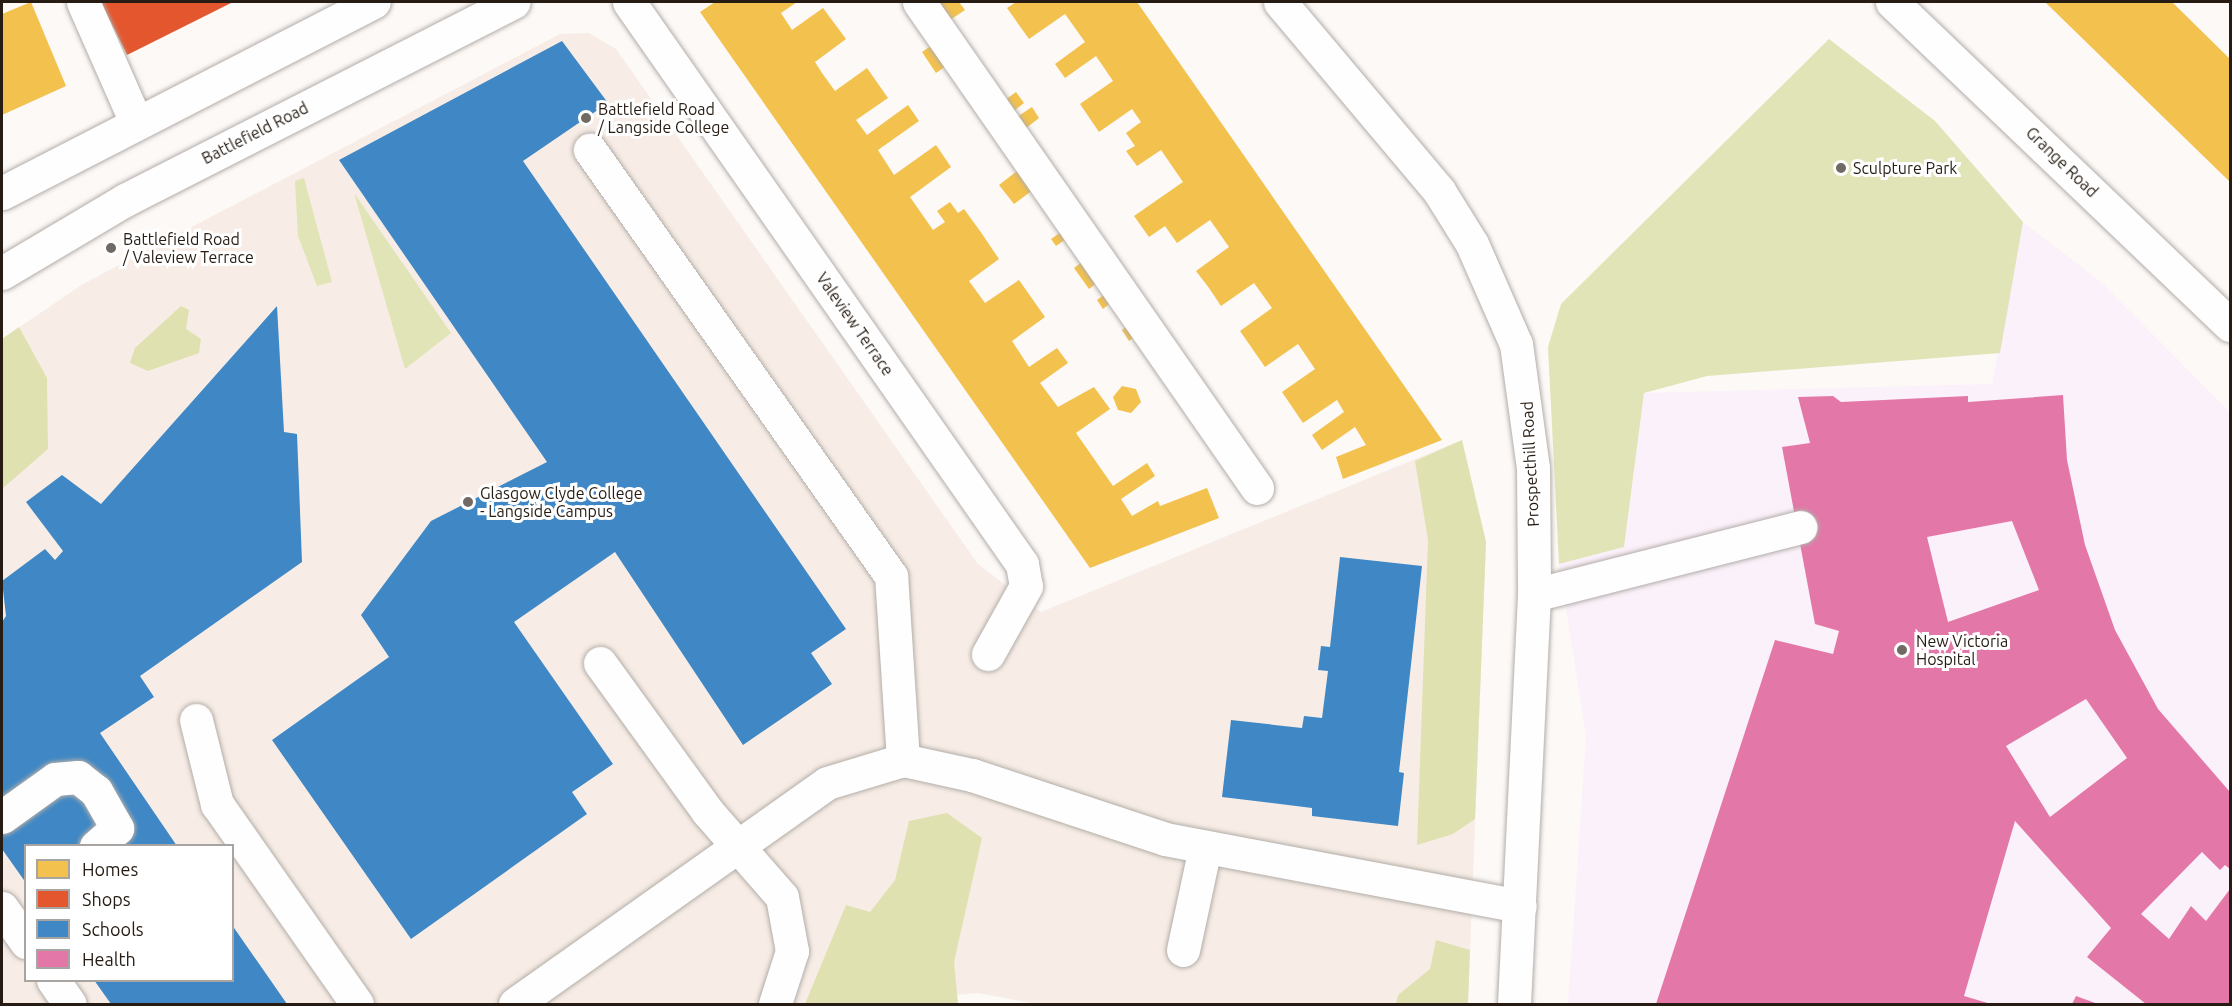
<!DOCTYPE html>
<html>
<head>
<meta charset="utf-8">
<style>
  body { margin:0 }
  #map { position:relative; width:2232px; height:1006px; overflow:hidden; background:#fcf9f7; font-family:Ubuntu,sans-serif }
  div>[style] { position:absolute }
  .built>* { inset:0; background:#f7ede6 }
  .medical>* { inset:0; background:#fbf1fa }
  .green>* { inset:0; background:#e1e4b7 }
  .forest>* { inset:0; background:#dfe1b1 }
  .homes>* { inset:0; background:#f2c14e }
  .shops>* { inset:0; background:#e4572e }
  .schools>* { inset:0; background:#3f88c5 }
  .health>* { inset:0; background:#e377a8 }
  .roads { filter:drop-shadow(0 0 2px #b3ada8) drop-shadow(0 0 2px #b3ada8) }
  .minor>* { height:33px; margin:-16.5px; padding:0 16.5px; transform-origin:16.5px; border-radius:16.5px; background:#fffefe }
  .major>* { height:33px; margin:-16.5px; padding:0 16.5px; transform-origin:16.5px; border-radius:16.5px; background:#fffefe }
  .dots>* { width:16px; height:16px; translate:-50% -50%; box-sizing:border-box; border:3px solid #fff; border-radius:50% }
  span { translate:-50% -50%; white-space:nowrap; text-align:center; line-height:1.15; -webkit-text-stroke:6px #fff; paint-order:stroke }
  .poi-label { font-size:16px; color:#261c13 }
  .left { translate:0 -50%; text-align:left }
  .street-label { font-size:16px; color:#261c13 }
  .frame { position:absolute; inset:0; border:3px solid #261c13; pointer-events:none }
  .legend { position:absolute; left:24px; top:844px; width:210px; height:138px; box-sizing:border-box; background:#fff; border:2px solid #a8a4a1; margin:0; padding:8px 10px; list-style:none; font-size:18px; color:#261c13 }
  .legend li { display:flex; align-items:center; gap:12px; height:30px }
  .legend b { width:30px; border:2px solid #a8a4a1 }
</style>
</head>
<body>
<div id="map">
  <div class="built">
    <div style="clip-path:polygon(evenodd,589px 33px,616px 49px,978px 564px,1041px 612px,1462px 440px,1486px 542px,1468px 1004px,1037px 1004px,978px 993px,867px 1004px,2px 1004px,2px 339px,83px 284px,560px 34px,589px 33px,26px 846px,232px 846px,232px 980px,26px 980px,26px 846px)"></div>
  </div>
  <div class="medical">
    <div style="clip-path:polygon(2023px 222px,2101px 282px,2230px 412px,2230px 1004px,1568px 1004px,1586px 736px,1559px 564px,1624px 547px,1644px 393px,1992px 384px)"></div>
  </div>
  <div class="green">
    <div style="clip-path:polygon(1829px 39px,1935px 121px,2023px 222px,2000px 353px,1707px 376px,1644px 393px,1624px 547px,1559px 564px,1548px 347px,1561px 304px)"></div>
    <div style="clip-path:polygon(304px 178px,332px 282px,317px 286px,298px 236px,295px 181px)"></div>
    <div style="clip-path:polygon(354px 193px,451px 333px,405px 369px)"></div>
  </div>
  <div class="forest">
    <div style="clip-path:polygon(181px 306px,189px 310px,186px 329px,201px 339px,199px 353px,148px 371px,130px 363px,135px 348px)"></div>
    <div style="clip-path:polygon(19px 327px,47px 378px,48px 449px,2px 489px,2px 339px)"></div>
    <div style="clip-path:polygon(1462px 440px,1486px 542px,1475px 819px,1453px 834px,1417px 845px,1428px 540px,1415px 461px)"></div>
    <div style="clip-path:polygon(947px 813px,982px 838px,954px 962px,958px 1004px,805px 1004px,846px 905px,870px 912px,895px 880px,909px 821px)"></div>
    <div style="clip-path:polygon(1436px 940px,1470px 950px,1468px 1004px,1396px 1004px,1398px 995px,1430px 969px)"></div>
  </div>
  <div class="homes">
    <div style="clip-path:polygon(31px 2px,66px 86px,2px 115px,2px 14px)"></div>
    <div style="clip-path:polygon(715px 2px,797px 2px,781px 13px,792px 30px,823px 8px,846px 39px,815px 62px,822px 73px,835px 91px,867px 68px,888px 98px,856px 120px,867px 135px,908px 105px,919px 121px,878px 150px,894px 175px,936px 145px,951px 167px,910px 197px,933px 230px,945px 222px,937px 211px,950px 202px,958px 213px,964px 209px,980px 231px,999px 259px,969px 281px,985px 303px,1019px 280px,1045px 317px,1012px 341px,1029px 367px,1057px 348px,1068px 363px,1040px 383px,1058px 407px,1094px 387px,1110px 409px,1076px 433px,1113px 486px,1147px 463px,1155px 476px,1121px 499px,1132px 516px,1158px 501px,1160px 506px,1207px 488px,1219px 518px,1090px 568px,700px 12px)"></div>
    <div style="clip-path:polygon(943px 2px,959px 2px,965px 10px,947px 22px,936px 6px)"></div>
    <div style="clip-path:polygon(1016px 2px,1137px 2px,1442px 440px,1343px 479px,1336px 457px,1366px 445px,1355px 427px,1322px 450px,1312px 435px,1344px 412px,1337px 400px,1303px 423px,1282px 392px,1315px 369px,1298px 344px,1265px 367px,1240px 331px,1272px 308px,1254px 283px,1221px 306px,1209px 288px,1196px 271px,1229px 247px,1210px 220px,1177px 243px,1165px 226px,1149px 237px,1134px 216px,1183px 182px,1161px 150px,1137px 166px,1126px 151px,1135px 146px,1126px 133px,1141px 122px,1132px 109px,1099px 132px,1080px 104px,1113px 81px,1096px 56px,1065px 78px,1055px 64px,1085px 42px,1065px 14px,1029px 39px,1007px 8px)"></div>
    <div style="clip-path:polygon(2045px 2px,2172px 2px,2230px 59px,2230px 182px)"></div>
    <div style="clip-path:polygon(935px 43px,949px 64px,936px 73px,922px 52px)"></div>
    <div style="clip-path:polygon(1016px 92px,1024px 103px,1010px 114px,1001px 103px)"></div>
    <div style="clip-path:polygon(1032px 107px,1039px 118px,1025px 129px,1017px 117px)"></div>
    <div style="clip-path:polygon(1022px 167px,1037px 187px,1014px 204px,999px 185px)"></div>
    <div style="clip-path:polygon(1061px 232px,1066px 239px,1056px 246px,1051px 239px)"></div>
    <div style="clip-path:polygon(1087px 258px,1102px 279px,1089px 289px,1074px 268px)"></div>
    <div style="clip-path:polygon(1108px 292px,1114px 300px,1103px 309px,1097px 300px)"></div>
    <div style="clip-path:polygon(1129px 325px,1136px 336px,1129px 341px,1122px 330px)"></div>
    <div style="clip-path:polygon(1122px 386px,1136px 389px,1141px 402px,1131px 413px,1118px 410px,1113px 397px)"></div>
  </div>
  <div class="shops">
    <div style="clip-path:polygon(101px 2px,233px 2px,127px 55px)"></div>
  </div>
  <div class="schools">
    <div style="clip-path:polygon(562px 41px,608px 103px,523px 161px,846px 629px,811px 653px,832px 684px,743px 745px,615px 552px,514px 622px,613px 764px,572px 792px,587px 814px,411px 939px,272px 740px,389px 657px,361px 615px,431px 521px,547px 462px,339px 160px)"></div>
    <div style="clip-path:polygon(277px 306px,284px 432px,297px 434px,302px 562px,140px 676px,154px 697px,100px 733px,177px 846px,26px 846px,26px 883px,2px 849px,2px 622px,6px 616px,2px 581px,45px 549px,55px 560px,63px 551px,26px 502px,62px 475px,101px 504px)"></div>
    <div style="clip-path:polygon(1340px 557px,1422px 566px,1399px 772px,1404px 773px,1398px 826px,1312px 816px,1312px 808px,1222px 797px,1231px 720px,1302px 728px,1304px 716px,1322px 718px,1328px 671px,1318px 670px,1321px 646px,1330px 647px)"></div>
    <div style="clip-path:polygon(232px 925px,287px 1004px,111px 1004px,94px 980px,232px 980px)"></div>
  </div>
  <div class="health">
    <div style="clip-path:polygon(evenodd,2063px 395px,2067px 460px,2085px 545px,2115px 630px,2158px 709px,2230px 792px,2230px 869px,2225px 865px,2220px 870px,2202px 852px,2141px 914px,2169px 939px,2191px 906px,2206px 921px,2230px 889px,2230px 1004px,2146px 1004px,2087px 957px,2111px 928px,2015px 821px,1964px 996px,1991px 1004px,1656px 1004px,1775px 640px,1833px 654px,1839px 631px,1815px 624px,1782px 447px,1810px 443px,1798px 397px,1833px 396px,1841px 402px,1968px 396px,1968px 402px,2063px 395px,2012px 521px,2039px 590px,1948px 622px,1927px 537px,2012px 521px,2063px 395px,2086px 699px,2127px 758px,2050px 817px,2006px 746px,2086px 699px)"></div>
    <div style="clip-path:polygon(2076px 996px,2098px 1004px,2072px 1004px)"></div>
  </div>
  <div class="roads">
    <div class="minor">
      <div style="left:83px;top:2px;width:131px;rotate:66.2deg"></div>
      <div style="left:629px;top:2px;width:686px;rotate:55.04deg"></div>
      <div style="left:1022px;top:564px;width:22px;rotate:80deg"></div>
      <div style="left:1026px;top:586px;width:78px;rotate:119.2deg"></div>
      <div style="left:919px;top:2px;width:592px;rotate:55.18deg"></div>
      <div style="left:1892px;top:2px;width:468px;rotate:43.7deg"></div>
      <div style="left:1534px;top:595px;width:275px;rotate:-14.3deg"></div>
      <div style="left:600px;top:663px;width:183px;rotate:54.1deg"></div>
      <div style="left:707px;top:811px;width:114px;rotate:48.9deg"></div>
      <div style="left:782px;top:897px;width:55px;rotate:79.5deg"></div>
      <div style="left:792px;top:951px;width:56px;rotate:107.8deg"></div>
      <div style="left:196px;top:720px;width:87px;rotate:76deg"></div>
      <div style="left:217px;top:804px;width:244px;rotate:55deg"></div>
      <div style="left:903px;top:760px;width:71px;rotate:12.3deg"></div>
      <div style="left:972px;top:775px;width:203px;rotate:18.3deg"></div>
      <div style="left:1165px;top:839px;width:361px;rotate:10.7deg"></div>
      <div style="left:2px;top:817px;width:65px;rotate:-35.6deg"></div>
      <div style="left:55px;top:779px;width:23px;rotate:-5deg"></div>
      <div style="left:78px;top:777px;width:23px;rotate:38deg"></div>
      <div style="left:96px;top:791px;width:43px;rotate:60.4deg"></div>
      <div style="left:117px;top:828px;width:28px;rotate:139deg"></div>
      <div style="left:2px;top:908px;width:42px;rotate:54.8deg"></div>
      <div style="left:1183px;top:950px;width:105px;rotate:-77.9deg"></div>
      <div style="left:53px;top:980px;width:29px;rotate:55deg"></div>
      <div style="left:515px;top:1004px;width:382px;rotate:-35.3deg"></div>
      <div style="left:827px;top:783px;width:79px;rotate:-16.8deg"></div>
      <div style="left:903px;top:760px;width:184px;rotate:-93.7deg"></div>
      <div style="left:891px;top:576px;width:522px;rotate:-125.24deg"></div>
    </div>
    <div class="major">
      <div style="left:1280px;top:2px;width:247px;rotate:49.9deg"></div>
      <div style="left:1439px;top:191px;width:62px;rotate:58.1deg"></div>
      <div style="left:1472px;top:244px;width:109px;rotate:66.3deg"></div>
      <div style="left:1516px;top:344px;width:125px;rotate:82.2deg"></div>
      <div style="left:1533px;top:468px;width:127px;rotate:89.5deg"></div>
      <div style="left:1534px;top:595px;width:409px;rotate:92.8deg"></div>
      <div style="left:2px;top:193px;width:418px;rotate:-27.2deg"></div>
      <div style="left:2px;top:273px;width:143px;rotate:-30.7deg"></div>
      <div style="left:125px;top:200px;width:436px;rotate:-27deg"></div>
    </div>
  </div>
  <div class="dots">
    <div style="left:586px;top:118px;background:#716963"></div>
    <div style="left:1841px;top:168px;background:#716963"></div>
    <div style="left:111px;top:248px;background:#716963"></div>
    <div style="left:468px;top:502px;background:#716963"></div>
    <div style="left:1902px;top:650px;background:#716963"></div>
  </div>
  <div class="poi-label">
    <span class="left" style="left:598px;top:118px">Battlefield Road<br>/ Langside College</span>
    <span class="left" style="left:1853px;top:168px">Sculpture Park</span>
    <span class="left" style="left:123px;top:248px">Battlefield Road<br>/ Valeview Terrace</span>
    <span class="left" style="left:480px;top:502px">Glasgow Clyde College<br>- Langside Campus</span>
    <span class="left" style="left:1916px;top:650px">New Victoria<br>Hospital</span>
  </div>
  <div class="street-label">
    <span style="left:255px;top:133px;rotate:-27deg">Battlefield Road</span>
    <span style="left:2062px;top:162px;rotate:44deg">Grange Road</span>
    <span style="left:855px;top:324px;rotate:55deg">Valeview Terrace</span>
    <span style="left:1530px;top:464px;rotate:-93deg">Prospecthill Road</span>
  </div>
  <div class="frame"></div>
  <ul class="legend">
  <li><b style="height:16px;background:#f2c14e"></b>Homes</li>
  <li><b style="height:16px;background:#e4572e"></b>Shops</li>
  <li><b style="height:16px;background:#3f88c5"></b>Schools</li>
  <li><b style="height:16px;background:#e377a8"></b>Health</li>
  </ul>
</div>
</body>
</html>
